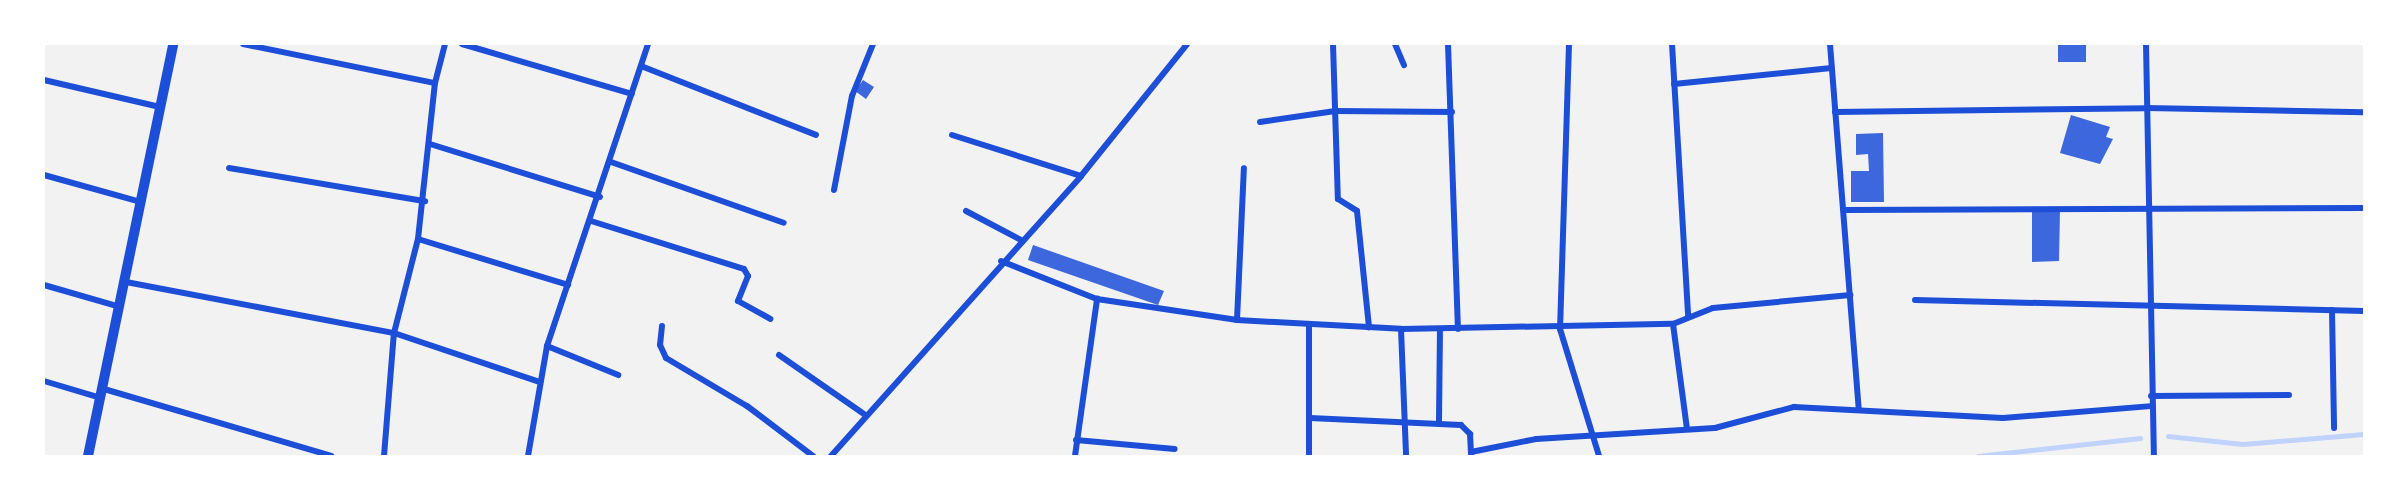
<!DOCTYPE html>
<html>
<head>
<meta charset="utf-8">
<style>
  body { margin:0 }
  #map { position:relative; width:2408px; height:500px; overflow:hidden; background:#f2f2f2; font-family:Inter,sans-serif }
  div>[style] { position:absolute }
  .stream>* { height:4.5px; margin:-2.25px; padding:0 2.25px; transform-origin:2.25px; border-radius:2.25px; background:#bfd3fe }
  .building>* { inset:0; background:#3d67dc }
  .minor>* { height:6px; margin:-3px; padding:0 3px; transform-origin:3px; border-radius:3px; background:#1d4ed8 }
  .tertiary>* { height:10px; margin:-5px; padding:0 5px; transform-origin:5px; border-radius:5px; background:#1d4ed8 }
  span { translate:-50% -50%; white-space:nowrap; text-align:center; line-height:1.15; -webkit-text-stroke:4.5px #fff; paint-order:stroke }
  .frame { position:absolute; inset:0; border:45px solid #fff; pointer-events:none }
</style>
</head>
<body>
<div id="map">
  <div class="stream">
    <div style="left:2168px;top:436px;width:75px;rotate:6.1deg"></div>
    <div style="left:2243px;top:444px;width:121px;rotate:-4.7deg"></div>
    <div style="left:1978px;top:456px;width:163px;rotate:-6.3deg"></div>
  </div>
  <div class="building">
    <div style="clip-path:polygon(2058px 44px,2086px 44px,2086px 62px,2058px 62px)"></div>
    <div style="clip-path:polygon(863px 80px,874px 87px,866px 99px,855px 91px)"></div>
    <div style="clip-path:polygon(2071px 115px,2110px 127px,2106px 137px,2113px 139px,2100px 164px,2060px 153px)"></div>
    <div style="clip-path:polygon(1883px 133px,1884px 202px,1851px 202px,1851px 171px,1869px 171px,1868px 154px,1856px 155px,1856px 134px)"></div>
    <div style="clip-path:polygon(2060px 210px,2059px 261px,2032px 262px,2032px 211px)"></div>
    <div style="clip-path:polygon(1033px 245px,1164px 291px,1158px 305px,1028px 260px)"></div>
  </div>
  <div class="minor">
    <div style="left:243px;top:44px;width:196px;rotate:11.5deg"></div>
    <div style="left:462px;top:44px;width:177px;rotate:16.4deg"></div>
    <div style="left:1333px;top:44px;width:155px;rotate:88.2deg"></div>
    <div style="left:1338px;top:199px;width:22px;rotate:32deg"></div>
    <div style="left:1357px;top:211px;width:117px;rotate:84.1deg"></div>
    <div style="left:1395px;top:44px;width:23px;rotate:67deg"></div>
    <div style="left:1448px;top:44px;width:285px;rotate:88deg"></div>
    <div style="left:1569px;top:44px;width:285px;rotate:91.8deg"></div>
    <div style="left:1560px;top:329px;width:133px;rotate:72.9deg"></div>
    <div style="left:1672px;top:44px;width:273px;rotate:86.6deg"></div>
    <div style="left:1830px;top:44px;width:366px;rotate:85.5deg"></div>
    <div style="left:2146px;top:44px;width:412px;rotate:88.9deg"></div>
    <div style="left:641px;top:66px;width:188px;rotate:21.5deg"></div>
    <div style="left:44px;top:80px;width:119px;rotate:13.1deg"></div>
    <div style="left:1674px;top:84px;width:158px;rotate:-5.8deg"></div>
    <div style="left:1835px;top:112px;width:312px;rotate:-0.7deg"></div>
    <div style="left:2147px;top:108px;width:217px;rotate:1.1deg"></div>
    <div style="left:1260px;top:122px;width:76px;rotate:-8.3deg"></div>
    <div style="left:1335px;top:111px;width:117px;rotate:0.5deg"></div>
    <div style="left:952px;top:135px;width:135px;rotate:17.6deg"></div>
    <div style="left:430px;top:144px;width:178px;rotate:17.3deg"></div>
    <div style="left:611px;top:162px;width:183px;rotate:19.4deg"></div>
    <div style="left:229px;top:168px;width:199px;rotate:9.6deg"></div>
    <div style="left:44px;top:175px;width:101px;rotate:15.6deg"></div>
    <div style="left:834px;top:190px;width:96px;rotate:-79.2deg"></div>
    <div style="left:852px;top:96px;width:56px;rotate:-68deg"></div>
    <div style="left:1844px;top:210px;width:520px;rotate:-0.22deg"></div>
    <div style="left:966px;top:211px;width:62px;rotate:27.8deg"></div>
    <div style="left:591px;top:221px;width:160px;rotate:17.4deg"></div>
    <div style="left:744px;top:269px;width:8px;rotate:60deg"></div>
    <div style="left:748px;top:276px;width:27px;rotate:112deg"></div>
    <div style="left:738px;top:301px;width:37px;rotate:29deg"></div>
    <div style="left:418px;top:239px;width:157px;rotate:17deg"></div>
    <div style="left:1001px;top:261px;width:103px;rotate:21.6deg"></div>
    <div style="left:1097px;top:299px;width:142px;rotate:8.5deg"></div>
    <div style="left:1237px;top:320px;width:164px;rotate:3.1deg"></div>
    <div style="left:1401px;top:329px;width:272px;rotate:-1.1deg"></div>
    <div style="left:1673px;top:324px;width:43px;rotate:-21.8deg"></div>
    <div style="left:1713px;top:308px;width:138px;rotate:-5.4deg"></div>
    <div style="left:126px;top:282px;width:273px;rotate:10.8deg"></div>
    <div style="left:394px;top:333px;width:151px;rotate:18.6deg"></div>
    <div style="left:44px;top:285px;width:79px;rotate:16.1deg"></div>
    <div style="left:1915px;top:300px;width:449px;rotate:1.4deg"></div>
    <div style="left:2332px;top:310px;width:118px;rotate:89deg"></div>
    <div style="left:1237px;top:320px;width:152px;rotate:-87.4deg"></div>
    <div style="left:1673px;top:324px;width:106px;rotate:82.4deg"></div>
    <div style="left:662px;top:326px;width:19px;rotate:96deg"></div>
    <div style="left:660px;top:345px;width:14px;rotate:65deg"></div>
    <div style="left:666px;top:358px;width:94px;rotate:30.7deg"></div>
    <div style="left:747px;top:406px;width:83px;rotate:37.1deg"></div>
    <div style="left:1401px;top:329px;width:127px;rotate:87.7deg"></div>
    <div style="left:547px;top:346px;width:77px;rotate:22.2deg"></div>
    <div style="left:779px;top:355px;width:103px;rotate:34.8deg"></div>
    <div style="left:44px;top:381px;width:59px;rotate:16.6deg"></div>
    <div style="left:104px;top:389px;width:237px;rotate:16.4deg"></div>
    <div style="left:2151px;top:396px;width:138px;rotate:-0.4deg"></div>
    <div style="left:1310px;top:418px;width:151px;rotate:2.7deg"></div>
    <div style="left:1461px;top:425px;width:13px;rotate:45deg"></div>
    <div style="left:1470px;top:434px;width:22px;rotate:87deg"></div>
    <div style="left:1439px;top:422px;width:92px;rotate:-89.4deg"></div>
    <div style="left:1076px;top:440px;width:99px;rotate:5.2deg"></div>
    <div style="left:1471px;top:452px;width:66px;rotate:-11.3deg"></div>
    <div style="left:1536px;top:439px;width:179px;rotate:-3.5deg"></div>
    <div style="left:1715px;top:428px;width:82px;rotate:-14.9deg"></div>
    <div style="left:1794px;top:407px;width:209px;rotate:3deg"></div>
    <div style="left:2003px;top:418px;width:148px;rotate:-4.6deg"></div>
    <div style="left:384px;top:456px;width:123px;rotate:-85.4deg"></div>
    <div style="left:394px;top:333px;width:97px;rotate:-75.7deg"></div>
    <div style="left:418px;top:239px;width:157px;rotate:-83.8deg"></div>
    <div style="left:435px;top:83px;width:40px;rotate:-75.6deg"></div>
    <div style="left:528px;top:456px;width:112px;rotate:-80.2deg"></div>
    <div style="left:547px;top:346px;width:318px;rotate:-71.5deg"></div>
    <div style="left:831px;top:456px;width:375px;rotate:-48.2deg"></div>
    <div style="left:1081px;top:176px;width:169px;rotate:-51.2deg"></div>
    <div style="left:1075px;top:456px;width:159px;rotate:-82deg"></div>
    <div style="left:1309px;top:456px;width:132px;rotate:-90deg"></div>
  </div>
  <div class="tertiary">
    <div style="left:88px;top:456px;width:421px;rotate:-78.3deg"></div>
  </div>
  <div class="frame"></div>
</div>
</body>
</html>
